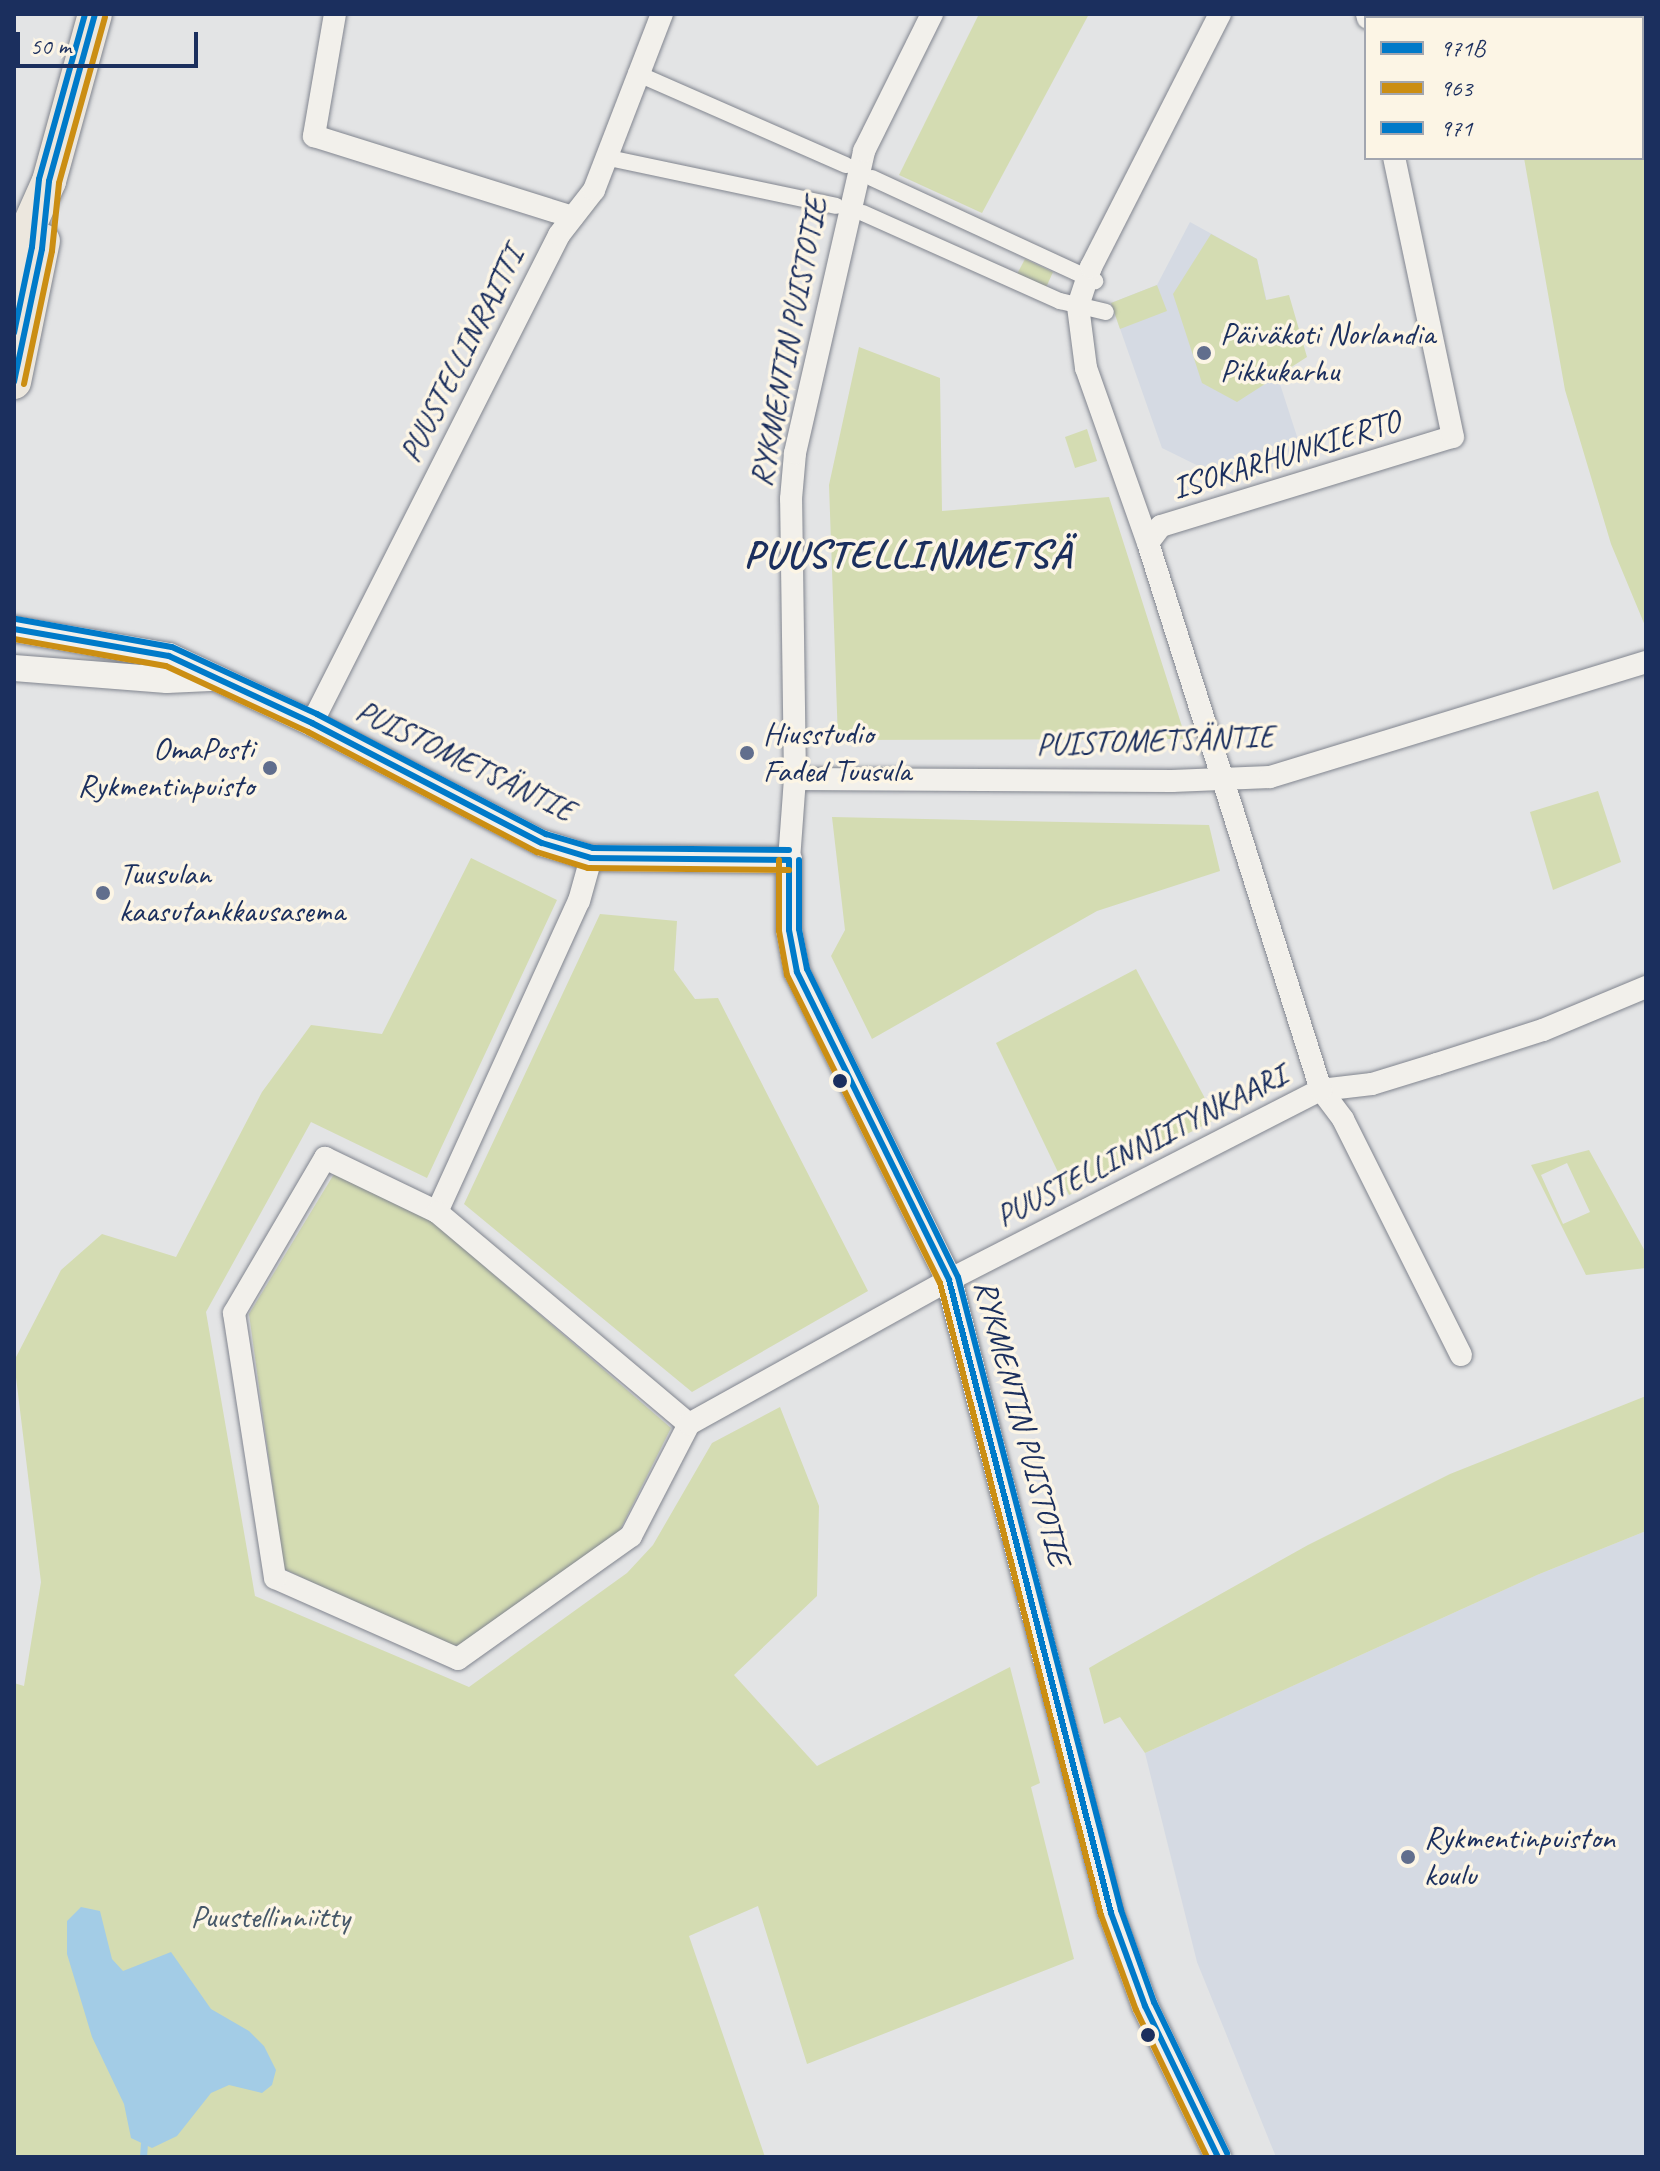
<!DOCTYPE html>
<html>
<head>
<meta charset="utf-8">
<style>
  body { margin:0 }
  #map { position:relative; width:1660px; height:2171px; overflow:hidden; background:#e3e4e5; font-family:Caveat,sans-serif }
  div>[style] { position:absolute }
  .built>* { inset:0; background:#d5dae3 }
  .green>* { inset:0; background:#d4dcb2 }
  .water>* { inset:0; background:#a3cce6 }
  .stream>* { height:7px; margin:-3.5px; padding:0 3.5px; transform-origin:3.5px; border-radius:3.5px; background:#a3cce6 }
  .roads { filter:drop-shadow(0 0 2px #81858f) drop-shadow(0 0 2px #81858f) }
  .pedestrian>* { height:16px; margin:-8px; padding:0 8px; transform-origin:8px; border-radius:8px; background:#f2f0eb }
  .minor>* { height:22px; margin:-11px; padding:0 11px; transform-origin:11px; border-radius:11px; background:#f2f0eb }
  .tertiary>* { height:26px; margin:-13px; padding:0 13px; transform-origin:13px; border-radius:13px; background:#f2f0eb }
  .primary>* { height:34px; margin:-17px; padding:0 17px; transform-origin:17px; border-radius:17px; background:#ece7de }
  .bus-1>* { height:6px; margin:-3px; padding:0 3px; transform-origin:3px; border-radius:3px; background:#007ac9 }
  .bus-2>* { height:6px; margin:-3px; padding:0 3px; transform-origin:3px; border-radius:3px; background:#cb8e13 }
  .bus-3>* { height:6px; margin:-3px; padding:0 3px; transform-origin:3px; border-radius:3px; background:#007ac9 }
  .dots>* { width:22px; height:22px; translate:-50% -50%; box-sizing:border-box; border:4px solid #fcf5e5; border-radius:50% }
  span { translate:-50% -50%; white-space:nowrap; text-align:center; line-height:1.15; -webkit-text-stroke:7px #fcf5e5; paint-order:stroke }
  .poi-label { font-size:32px; color:#1b2f5e }
  .left { translate:0 -50%; text-align:left }
  .right { translate:-100% -50%; text-align:right }
  .street-label { font-size:32px; color:#1b2f5e }
  .park-label { font-size:32px; color:#465869 }
  .district-label { font-size:40px; color:#1b2f5e; font-weight:700; letter-spacing:2px }
  .frame { position:absolute; inset:0; border:16px solid #1b2f5e; pointer-events:none }
  .legend { position:absolute; left:1364px; top:16px; width:280px; height:144px; box-sizing:border-box; background:#fcf5e5; border:2px solid #a2a6af; margin:0; padding:10px 14px; list-style:none; font-size:24px; color:#1b2f5e }
  .legend li { display:flex; align-items:center; gap:16px; height:40px }
  .legend b { width:40px; border:2px solid #a2a6af }
  .scale { position:absolute; left:16px; top:32px; width:182px; height:36px; box-sizing:border-box; border:4px solid #1b2f5e; border-top:0; padding-left:10px; font-size:24px; line-height:28px; white-space:nowrap; color:#1b2f5e; -webkit-text-stroke:6px #fcf5e5; paint-order:stroke }
</style>
</head>
<body>
<div id="map">
  <div class="built">
    <div style="clip-path:polygon(1190px 222px,1257px 259px,1284px 375px,1279px 381px,1303px 455px,1231px 482px,1162px 448px,1111px 303px,1157px 285px)"></div>
    <div style="clip-path:polygon(1646px 1531px,1646px 2157px,1276px 2157px,1197px 1962px,1145px 1753px,1537px 1575px)"></div>
  </div>
  <div class="green">
    <div style="clip-path:polygon(979px 14px,1089px 14px,982px 213px,899px 175px)"></div>
    <div style="clip-path:polygon(1494px 14px,1646px 14px,1646px 628px,1611px 544px,1565px 390px,1524px 158px,1642px 158px,1642px 18px)"></div>
    <div style="clip-path:polygon(1211px 234px,1257px 259px,1266px 300px,1289px 295px,1307px 357px,1237px 402px,1202px 383px,1173px 294px)"></div>
    <div style="clip-path:polygon(1025px 259px,1053px 272px,1044px 292px,1015px 278px)"></div>
    <div style="clip-path:polygon(1157px 285px,1167px 311px,1120px 329px,1111px 303px)"></div>
    <div style="clip-path:polygon(859px 347px,940px 378px,942px 511px,1109px 497px,1186px 739px,838px 740px,829px 485px)"></div>
    <div style="clip-path:polygon(1087px 429px,1097px 461px,1075px 468px,1065px 437px)"></div>
    <div style="clip-path:polygon(1598px 791px,1621px 862px,1553px 890px,1530px 812px)"></div>
    <div style="clip-path:polygon(832px 817px,1209px 825px,1220px 871px,1097px 911px,872px 1039px,831px 956px,845px 930px)"></div>
    <div style="clip-path:polygon(471px 858px,557px 900px,427px 1178px,311px 1122px,206px 1312px,255px 1596px,469px 1687px,627px 1573px,653px 1545px,712px 1443px,780px 1407px,819px 1506px,817px 1596px,734px 1675px,817px 1766px,1010px 1667px,1040px 1783px,1031px 1787px,1074px 1959px,807px 2064px,758px 1906px,689px 1936px,765px 2157px,14px 2157px,14px 1683px,24px 1686px,41px 1582px,14px 1361px,61px 1270px,102px 1234px,176px 1257px,262px 1092px,311px 1025px,382px 1034px)"></div>
    <div style="clip-path:polygon(600px 914px,677px 921px,674px 970px,695px 999px,718px 998px,868px 1291px,692px 1392px,464px 1204px)"></div>
    <div style="clip-path:polygon(1136px 969px,1216px 1119px,1069px 1195px,996px 1043px)"></div>
    <div style="clip-path:polygon(evenodd,1589px 1150px,1646px 1253px,1646px 1268px,1586px 1275px,1531px 1165px,1589px 1150px,1567px 1163px,1590px 1212px,1563px 1224px,1541px 1175px,1567px 1163px)"></div>
    <div style="clip-path:polygon(334px 1174px,433px 1222px,671px 1428px,619px 1532px,460px 1645px,446px 1645px,284px 1569px,249px 1314px)"></div>
    <div style="clip-path:polygon(1646px 1396px,1646px 1531px,1537px 1575px,1145px 1753px,1120px 1717px,1104px 1724px,1089px 1668px,1101px 1661px,1308px 1545px,1450px 1474px)"></div>
  </div>
  <div class="water">
    <div style="clip-path:polygon(81px 1907px,100px 1911px,112px 1959px,123px 1971px,171px 1952px,211px 2009px,249px 2031px,264px 2046px,276px 2070px,272px 2085px,262px 2093px,229px 2085px,211px 2093px,177px 2136px,152px 2148px,131px 2138px,124px 2104px,92px 2037px,67px 1954px,67px 1921px)"></div>
  </div>
  <div class="stream">
    <div style="left:143px;top:2157px;width:13px;rotate:-86deg"></div>
  </div>
  <div class="roads">
    <div class="pedestrian">
      <div style="left:636px;top:73px;width:229px;rotate:23.7deg"></div>
      <div style="left:609px;top:158px;width:232px;rotate:11.9deg"></div>
      <div style="left:872px;top:178px;width:246px;rotate:24.8deg"></div>
      <div style="left:863px;top:213px;width:216px;rotate:24.1deg"></div>
      <div style="left:1060px;top:301px;width:47px;rotate:13.4deg"></div>
    </div>
    <div class="minor">
      <div style="left:335px;top:14px;width:124px;rotate:99.8deg"></div>
      <div style="left:314px;top:136px;width:271px;rotate:17.4deg"></div>
      <div style="left:1367px;top:14px;width:4px;rotate:76deg"></div>
      <div style="left:1148px;top:543px;width:21px;rotate:-53deg"></div>
      <div style="left:1161px;top:526px;width:305px;rotate:-17deg"></div>
      <div style="left:1453px;top:437px;width:285px;rotate:-101.9deg"></div>
      <div style="left:312px;top:723px;width:547px;rotate:-63.15deg"></div>
      <div style="left:559px;top:235px;width:57px;rotate:-52.1deg"></div>
      <div style="left:594px;top:190px;width:189px;rotate:-68.9deg"></div>
      <div style="left:795px;top:779px;width:377px;rotate:0.3deg"></div>
      <div style="left:1172px;top:781px;width:98px;rotate:-2.3deg"></div>
      <div style="left:1270px;top:777px;width:393px;rotate:-17deg"></div>
      <div style="left:789px;top:860px;width:81px;rotate:-85.8deg"></div>
      <div style="left:795px;top:779px;width:280px;rotate:-90.8deg"></div>
      <div style="left:791px;top:499px;width:46px;rotate:-85deg"></div>
      <div style="left:795px;top:453px;width:310px;rotate:-77.1deg"></div>
      <div style="left:864px;top:151px;width:153px;rotate:-63.6deg"></div>
      <div style="left:437px;top:1212px;width:342px;rotate:-65.5deg"></div>
      <div style="left:579px;top:901px;width:45px;rotate:-74.4deg"></div>
      <div style="left:1461px;top:1355px;width:264px;rotate:-116.6deg"></div>
      <div style="left:1343px;top:1119px;width:36px;rotate:-127deg"></div>
      <div style="left:1321px;top:1090px;width:51px;rotate:-6.7deg"></div>
      <div style="left:1372px;top:1084px;width:68px;rotate:-17.1deg"></div>
      <div style="left:1437px;top:1064px;width:111px;rotate:-17.8deg"></div>
      <div style="left:1543px;top:1030px;width:112px;rotate:-22.7deg"></div>
      <div style="left:689px;top:1424px;width:126px;rotate:117.4deg"></div>
      <div style="left:631px;top:1536px;width:212px;rotate:144.6deg"></div>
      <div style="left:458px;top:1659px;width:200px;rotate:-156.1deg"></div>
      <div style="left:275px;top:1578px;width:268px;rotate:-98.8deg"></div>
      <div style="left:234px;top:1313px;width:180px;rotate:-59.6deg"></div>
      <div style="left:325px;top:1158px;width:124px;rotate:25.7deg"></div>
      <div style="left:437px;top:1212px;width:329px;rotate:40.1deg"></div>
      <div style="left:689px;top:1424px;width:297px;rotate:-29deg"></div>
      <div style="left:949px;top:1280px;width:418px;rotate:-27.1deg"></div>
      <div style="left:1321px;top:1090px;width:574px;rotate:-107.55deg"></div>
      <div style="left:1148px;top:543px;width:186px;rotate:-109.5deg"></div>
      <div style="left:1086px;top:368px;width:63px;rotate:-97.4deg"></div>
      <div style="left:1078px;top:306px;width:41px;rotate:-71.6deg"></div>
      <div style="left:1091px;top:267px;width:284px;rotate:-63deg"></div>
    </div>
    <div class="tertiary">
      <div style="left:14px;top:629px;width:157px;rotate:9.9deg"></div>
      <div style="left:169px;top:656px;width:158px;rotate:25.1deg"></div>
      <div style="left:312px;top:723px;width:259px;rotate:27.6deg"></div>
      <div style="left:542px;top:843px;width:51px;rotate:17deg"></div>
      <div style="left:591px;top:858px;width:198px;rotate:0.6deg"></div>
      <div style="left:789px;top:860px;width:70px;rotate:90deg"></div>
      <div style="left:789px;top:930px;width:43px;rotate:79.2deg"></div>
      <div style="left:797px;top:972px;width:343px;rotate:63.7deg"></div>
      <div style="left:949px;top:1280px;width:653px;rotate:75.64deg"></div>
      <div style="left:1111px;top:1913px;width:99px;rotate:69.9deg"></div>
      <div style="left:1145px;top:2006px;width:168px;rotate:64.2deg"></div>
      <div style="left:14px;top:668px;width:153px;rotate:4.5deg"></div>
      <div style="left:167px;top:680px;width:43px;rotate:-2.7deg"></div>
    </div>
    <div class="primary">
      <div style="left:14px;top:274px;width:31px;rotate:-77deg"></div>
      <div style="left:21px;top:244px;width:69px;rotate:-66deg"></div>
      <div style="left:49px;top:181px;width:173px;rotate:-74.6deg"></div>
      <div style="left:14px;top:382px;width:144px;rotate:-78.4deg"></div>
    </div>
  </div>
  <div class="bus-1">
    <div style="left:14px;top:382px;width:136px;rotate:-78.1deg"></div>
    <div style="left:42px;top:249px;width:68px;rotate:-84.1deg"></div>
    <div style="left:49px;top:181px;width:173px;rotate:-74.6deg"></div>
    <div style="left:14px;top:629px;width:157px;rotate:9.9deg"></div>
    <div style="left:169px;top:656px;width:158px;rotate:25.1deg"></div>
    <div style="left:312px;top:723px;width:259px;rotate:27.6deg"></div>
    <div style="left:542px;top:843px;width:51px;rotate:17deg"></div>
    <div style="left:591px;top:858px;width:198px;rotate:0.6deg"></div>
    <div style="left:789px;top:860px;width:70px;rotate:90deg"></div>
    <div style="left:789px;top:930px;width:43px;rotate:79.2deg"></div>
    <div style="left:797px;top:972px;width:343px;rotate:63.7deg"></div>
    <div style="left:949px;top:1280px;width:653px;rotate:75.64deg"></div>
    <div style="left:1111px;top:1913px;width:99px;rotate:69.9deg"></div>
    <div style="left:1145px;top:2006px;width:168px;rotate:64.2deg"></div>
  </div>
  <div class="bus-2">
    <div style="left:24px;top:384px;width:136px;rotate:-78.1deg"></div>
    <div style="left:52px;top:251px;width:68px;rotate:-84.1deg"></div>
    <div style="left:59px;top:183px;width:172px;rotate:-74.5deg"></div>
    <div style="left:14px;top:639px;width:154px;rotate:10.1deg"></div>
    <div style="left:166px;top:666px;width:157px;rotate:24.9deg"></div>
    <div style="left:308px;top:732px;width:259px;rotate:27.7deg"></div>
    <div style="left:537px;top:852px;width:53px;rotate:17.4deg"></div>
    <div style="left:588px;top:868px;width:201px;rotate:0.6deg"></div>
    <div style="left:779px;top:860px;width:71px;rotate:90deg"></div>
    <div style="left:779px;top:931px;width:45px;rotate:79.7deg"></div>
    <div style="left:787px;top:975px;width:344px;rotate:63.6deg"></div>
    <div style="left:940px;top:1283px;width:652px;rotate:75.71deg"></div>
    <div style="left:1101px;top:1915px;width:101px;rotate:69.8deg"></div>
    <div style="left:1136px;top:2010px;width:163px;rotate:64.2deg"></div>
  </div>
  <div class="bus-3">
    <div style="left:14px;top:333px;width:88px;rotate:-78.2deg"></div>
    <div style="left:32px;top:247px;width:68px;rotate:-84.1deg"></div>
    <div style="left:39px;top:179px;width:171px;rotate:-74.4deg"></div>
    <div style="left:16px;top:619px;width:158px;rotate:10.2deg"></div>
    <div style="left:172px;top:647px;width:160px;rotate:24.8deg"></div>
    <div style="left:317px;top:714px;width:259px;rotate:27.7deg"></div>
    <div style="left:546px;top:834px;width:49px;rotate:16.6deg"></div>
    <div style="left:593px;top:848px;width:196px;rotate:0.6deg"></div>
    <div style="left:799px;top:860px;width:69px;rotate:90deg"></div>
    <div style="left:799px;top:929px;width:41px;rotate:78.7deg"></div>
    <div style="left:807px;top:969px;width:343px;rotate:63.9deg"></div>
    <div style="left:958px;top:1277px;width:654px;rotate:75.56deg"></div>
    <div style="left:1121px;top:1910px;width:98px;rotate:70.3deg"></div>
    <div style="left:1154px;top:2002px;width:168px;rotate:64.2deg"></div>
  </div>
  <div class="dots">
    <div style="left:1204px;top:353px;background:#616e8d"></div>
    <div style="left:747px;top:753px;background:#616e8d"></div>
    <div style="left:270px;top:768px;background:#616e8d"></div>
    <div style="left:103px;top:893px;background:#616e8d"></div>
    <div style="left:840px;top:1081px;background:#1b2f5e"></div>
    <div style="left:1408px;top:1857px;background:#616e8d"></div>
    <div style="left:1148px;top:2035px;background:#1b2f5e"></div>
  </div>
  <div class="poi-label">
    <span class="left" style="left:1220px;top:353px">Päiväkoti Norlandia<br>Pikkukarhu</span>
    <span class="left" style="left:763px;top:753px">Hiusstudio<br>Faded Tuusula</span>
    <span class="right" style="left:254px;top:768px">OmaPosti<br>Rykmentinpuisto</span>
    <span class="left" style="left:119px;top:893px">Tuusulan<br>kaasutankkausasema</span>
    <span class="left" style="left:1424px;top:1857px">Rykmentinpuiston<br>koulu</span>
  </div>
  <div class="street-label">
    <span style="left:789px;top:342px;rotate:-79deg">RYKMENTIN PUISTOTIE</span>
    <span style="left:462px;top:355px;rotate:-63deg">PUUSTELLINRAITTI</span>
    <span style="left:1286px;top:455px;rotate:-17deg">ISOKARHUNKIERTO</span>
    <span style="left:1155px;top:741px;rotate:-2deg">PUISTOMETSÄNTIE</span>
    <span style="left:465px;top:761px;rotate:26deg">PUISTOMETSÄNTIE</span>
    <span style="left:1141px;top:1146px;rotate:-27deg">PUUSTELLINNIITYNKAARI</span>
    <span style="left:1022px;top:1423px;rotate:75deg">RYKMENTIN PUISTOTIE</span>
  </div>
  <div class="park-label">
    <span style="left:270px;top:1917px">Puustellinniitty</span>
  </div>
  <div class="district-label">
    <span style="left:908px;top:554px">PUUSTELLINMETSÄ</span>
  </div>
  <div class="frame"></div>
  <ul class="legend">
  <li><b style="height:10px;background:#007ac9"></b>971B</li>
  <li><b style="height:10px;background:#cb8e13"></b>963</li>
  <li><b style="height:10px;background:#007ac9"></b>971</li>
  </ul>
  <div class="scale">50 m</div>
</div>
</body>
</html>
